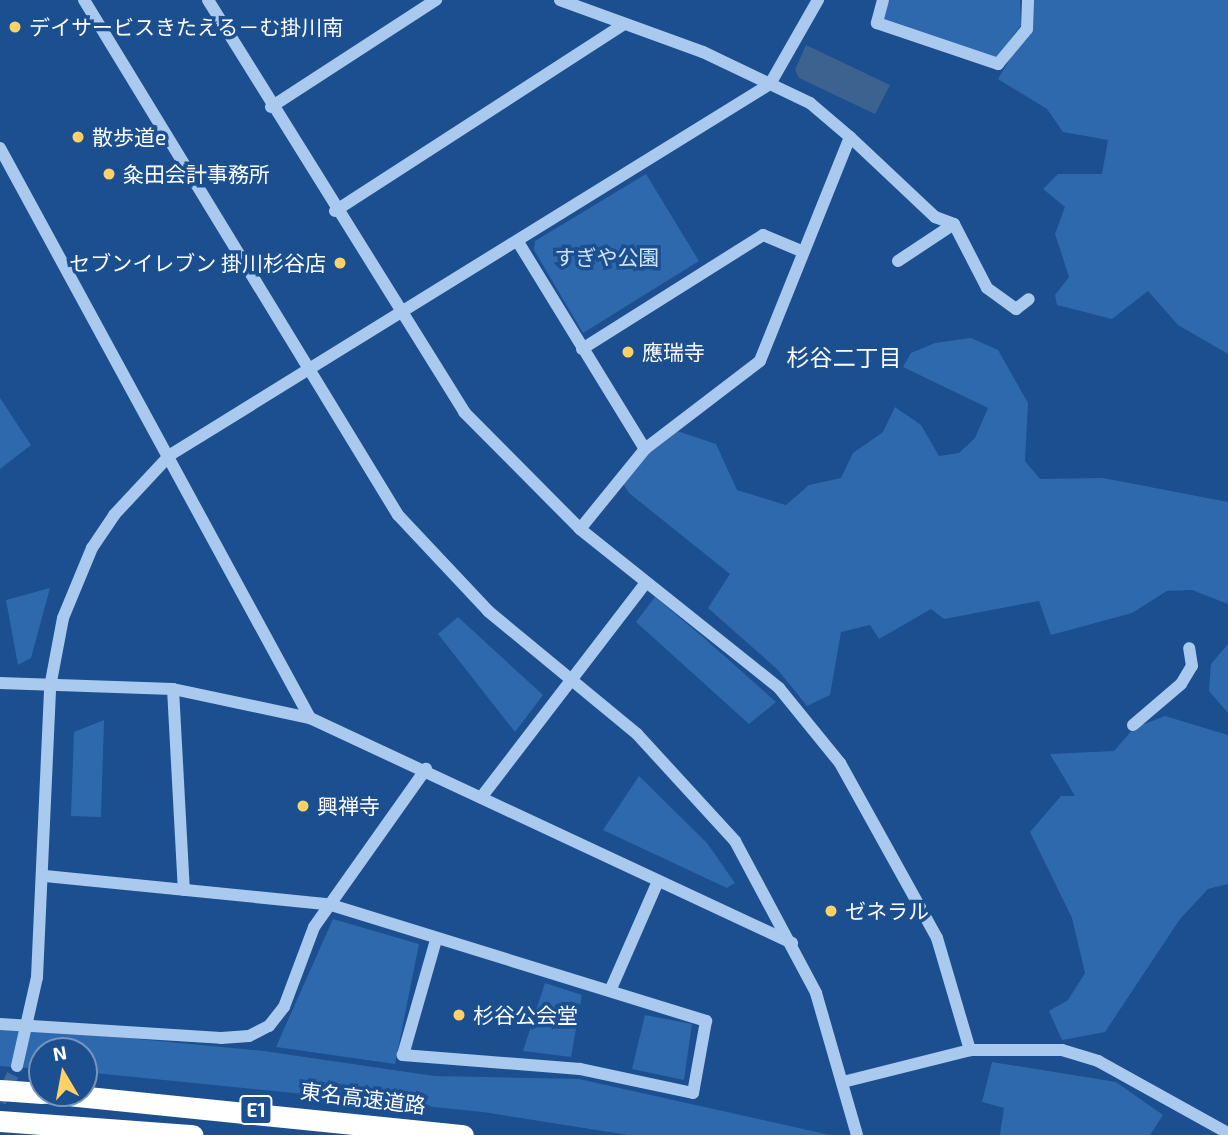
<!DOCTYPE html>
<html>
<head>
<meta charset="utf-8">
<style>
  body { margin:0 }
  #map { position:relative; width:1228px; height:1135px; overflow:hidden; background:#1b4f8f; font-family:"Exo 2","Noto Sans JP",sans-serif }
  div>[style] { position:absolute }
  .green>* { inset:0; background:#2e69ad }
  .water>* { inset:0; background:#3c6290 }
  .minor-tunnel>* { height:12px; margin-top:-6px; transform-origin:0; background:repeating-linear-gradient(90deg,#3d69a0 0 12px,transparent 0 18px) }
  .minor>* { height:12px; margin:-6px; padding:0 6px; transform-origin:6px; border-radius:6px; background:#a9c9ee }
  .highway>* { height:21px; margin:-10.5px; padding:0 10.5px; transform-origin:10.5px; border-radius:10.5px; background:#fff }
  .dots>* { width:19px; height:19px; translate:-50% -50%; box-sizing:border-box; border:4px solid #1b4f8f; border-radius:50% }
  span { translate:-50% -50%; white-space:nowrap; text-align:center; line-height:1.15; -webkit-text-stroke:7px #1b4f8f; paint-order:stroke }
  .shield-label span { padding:2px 5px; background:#1b4f8f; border:2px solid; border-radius:5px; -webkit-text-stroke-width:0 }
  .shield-label { font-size:19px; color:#fff; font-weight:700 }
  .poi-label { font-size:21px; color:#fff }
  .left { translate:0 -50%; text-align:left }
  .right { translate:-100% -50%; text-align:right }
  .park-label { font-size:21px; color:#cfe3fa }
  .street-label { font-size:21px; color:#fff }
  .neighbourhood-label { font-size:23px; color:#fff }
  .north { position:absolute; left:28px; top:1037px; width:70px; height:70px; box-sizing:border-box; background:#1b4f8f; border:2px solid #7695bc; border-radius:50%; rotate:350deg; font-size:19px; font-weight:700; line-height:28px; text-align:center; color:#fff }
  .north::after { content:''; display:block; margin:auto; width:24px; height:32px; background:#ffd166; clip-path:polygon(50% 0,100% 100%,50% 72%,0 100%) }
</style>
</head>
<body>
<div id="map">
  <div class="green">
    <div style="clip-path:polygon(890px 0,1020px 0,1021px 25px,997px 58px,877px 23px)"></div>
    <div style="clip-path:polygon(1029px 0,1228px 0,1228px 354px,1178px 325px,1148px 291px,1112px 319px,1057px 305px,1055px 295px,1069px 277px,1055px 234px,1065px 207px,1043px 189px,1058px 174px,1102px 174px,1108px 140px,1063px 132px,1047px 109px,998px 79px,1031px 23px)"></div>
    <div style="clip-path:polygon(646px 174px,699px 261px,583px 333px,534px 250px,535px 241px)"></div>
    <div style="clip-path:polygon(971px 338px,998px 350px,1028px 403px,1025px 461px,1040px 479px,1103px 478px,1228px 502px,1228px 604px,1192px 590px,1167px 591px,1132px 613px,1051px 635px,1039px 601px,944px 619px,931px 609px,879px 639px,870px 625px,841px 632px,830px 695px,807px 706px,778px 670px,708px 608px,730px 574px,629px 493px,620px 479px,671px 429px,716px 444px,737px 490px,786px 505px,809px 485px,841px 478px,853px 453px,883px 432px,895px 407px,921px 425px,939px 456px,959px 453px,975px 438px,988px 408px,903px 367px,911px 353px,935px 343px)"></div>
    <div style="clip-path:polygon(0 398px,31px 445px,0 469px)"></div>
    <div style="clip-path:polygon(50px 588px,31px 658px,18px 665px,6px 600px)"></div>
    <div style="clip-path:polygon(655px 597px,704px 638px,776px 702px,749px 724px,636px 622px)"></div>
    <div style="clip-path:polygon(458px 617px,543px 695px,515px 732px,438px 634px)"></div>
    <div style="clip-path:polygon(1228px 644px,1228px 713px,1209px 691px,1211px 664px)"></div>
    <div style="clip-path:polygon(1165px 716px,1228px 735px,1228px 884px,1208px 889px,1180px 919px,1105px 1032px,1062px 1040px,1049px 1011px,1068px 1000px,1085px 973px,1072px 918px,1030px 832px,1061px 796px,1075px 796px,1050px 754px,1114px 751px,1134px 728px)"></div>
    <div style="clip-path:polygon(104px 720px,101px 817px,71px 816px,74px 732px)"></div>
    <div style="clip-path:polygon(639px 776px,707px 843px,735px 883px,727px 888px,603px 830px)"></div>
    <div style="clip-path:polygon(333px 919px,419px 944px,395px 1064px,276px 1047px)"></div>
    <div style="clip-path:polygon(545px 983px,582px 995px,571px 1057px,523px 1051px)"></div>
    <div style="clip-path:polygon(645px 1015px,692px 1024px,684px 1080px,632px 1069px)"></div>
    <div style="clip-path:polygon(0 1026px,264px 1051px,434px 1076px,579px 1079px,830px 1135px,628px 1135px,483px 1112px,84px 1072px,84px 1051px,42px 1051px,42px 1069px,0 1066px)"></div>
    <div style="clip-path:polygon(992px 1062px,1116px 1082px,1163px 1115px,1150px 1135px,1000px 1135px,1004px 1108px,982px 1102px)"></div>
  </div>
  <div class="water">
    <div style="clip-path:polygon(806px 45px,890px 85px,875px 114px,799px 78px,795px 70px)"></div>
  </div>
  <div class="minor-tunnel">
    <div style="left:0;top:1102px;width:40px;rotate:-65deg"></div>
  </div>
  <div class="minor">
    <div style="left:84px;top:0;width:603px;rotate:58.63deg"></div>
    <div style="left:398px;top:515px;width:132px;rotate:46.8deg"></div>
    <div style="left:488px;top:611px;width:193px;rotate:39.5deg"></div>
    <div style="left:637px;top:734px;width:145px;rotate:47.5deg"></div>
    <div style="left:735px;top:841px;width:172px;rotate:61.9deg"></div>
    <div style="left:816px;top:993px;width:148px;rotate:73.9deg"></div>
    <div style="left:208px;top:0;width:485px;rotate:58.1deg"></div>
    <div style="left:464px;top:412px;width:165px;rotate:45.2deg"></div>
    <div style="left:580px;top:529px;width:255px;rotate:38.6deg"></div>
    <div style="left:779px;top:688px;width:97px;rotate:50.9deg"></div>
    <div style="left:840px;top:763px;width:200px;rotate:61deg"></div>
    <div style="left:937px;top:938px;width:117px;rotate:73.6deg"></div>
    <div style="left:560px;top:0;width:152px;rotate:20deg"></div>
    <div style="left:703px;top:52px;width:119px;rotate:25.5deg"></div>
    <div style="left:810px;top:103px;width:52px;rotate:40.4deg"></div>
    <div style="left:850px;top:137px;width:241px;rotate:111.9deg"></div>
    <div style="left:760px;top:361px;width:145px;rotate:142.6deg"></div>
    <div style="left:645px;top:449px;width:103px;rotate:129.1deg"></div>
    <div style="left:883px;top:0;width:24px;rotate:105deg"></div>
    <div style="left:877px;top:23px;width:128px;rotate:18.7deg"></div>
    <div style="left:998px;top:64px;width:45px;rotate:-50.4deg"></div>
    <div style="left:1027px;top:29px;width:29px;rotate:-88deg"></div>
    <div style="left:271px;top:107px;width:197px;rotate:-33deg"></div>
    <div style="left:850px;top:137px;width:117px;rotate:43.3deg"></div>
    <div style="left:935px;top:217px;width:20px;rotate:20deg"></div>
    <div style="left:0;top:148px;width:649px;rotate:61.46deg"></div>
    <div style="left:335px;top:211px;width:343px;rotate:-32.9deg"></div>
    <div style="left:518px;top:242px;width:243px;rotate:58.5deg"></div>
    <div style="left:898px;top:261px;width:67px;rotate:-33.5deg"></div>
    <div style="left:954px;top:224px;width:72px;rotate:62.7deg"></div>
    <div style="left:987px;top:288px;width:36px;rotate:36deg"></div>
    <div style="left:1016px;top:309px;width:16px;rotate:-38deg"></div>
    <div style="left:582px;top:349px;width:214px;rotate:-32.2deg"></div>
    <div style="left:763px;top:235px;width:41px;rotate:22.8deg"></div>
    <div style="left:0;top:683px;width:173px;rotate:2deg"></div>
    <div style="left:173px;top:689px;width:140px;rotate:12deg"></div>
    <div style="left:310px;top:718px;width:532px;rotate:25.02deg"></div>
    <div style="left:173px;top:689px;width:201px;rotate:86.9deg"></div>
    <div style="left:1133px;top:725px;width:63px;rotate:-40.5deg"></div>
    <div style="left:1181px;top:684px;width:21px;rotate:-59deg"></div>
    <div style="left:1192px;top:666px;width:18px;rotate:-99deg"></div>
    <div style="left:483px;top:795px;width:266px;rotate:-52.5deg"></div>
    <div style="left:45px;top:876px;width:284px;rotate:5.7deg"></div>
    <div style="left:328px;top:904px;width:396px;rotate:17.2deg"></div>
    <div style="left:706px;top:1021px;width:73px;rotate:100.2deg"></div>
    <div style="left:693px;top:1093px;width:116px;rotate:-168deg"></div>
    <div style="left:580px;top:1069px;width:178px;rotate:-175.5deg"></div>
    <div style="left:403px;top:1055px;width:120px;rotate:-74deg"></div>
    <div style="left:610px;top:991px;width:120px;rotate:-66.4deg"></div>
    <div style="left:0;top:1024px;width:221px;rotate:3.6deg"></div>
    <div style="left:221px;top:1038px;width:28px;rotate:-4deg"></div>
    <div style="left:249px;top:1036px;width:22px;rotate:-27deg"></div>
    <div style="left:269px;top:1026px;width:24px;rotate:-52deg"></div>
    <div style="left:284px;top:1007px;width:85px;rotate:-69.4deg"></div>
    <div style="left:314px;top:927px;width:194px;rotate:-54.7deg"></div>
    <div style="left:17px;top:1066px;width:91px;rotate:-77.3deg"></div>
    <div style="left:37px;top:977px;width:290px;rotate:-87.4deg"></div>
    <div style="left:50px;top:687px;width:70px;rotate:-79.3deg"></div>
    <div style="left:63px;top:618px;width:76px;rotate:-67.5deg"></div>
    <div style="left:92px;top:548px;width:40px;rotate:-56deg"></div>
    <div style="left:114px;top:515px;width:82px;rotate:-47deg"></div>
    <div style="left:170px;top:455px;width:705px;rotate:-31.73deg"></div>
    <div style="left:770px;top:84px;width:97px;rotate:-60.3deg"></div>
    <div style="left:843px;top:1082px;width:131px;rotate:-14.1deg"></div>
    <div style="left:970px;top:1050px;width:92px"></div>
    <div style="left:1062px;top:1050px;width:38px;rotate:17deg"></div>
    <div style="left:1098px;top:1061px;width:149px;rotate:29deg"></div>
  </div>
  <div class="highway">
    <div style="left:0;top:1090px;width:42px;rotate:4.1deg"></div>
    <div style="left:48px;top:1093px;width:417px;rotate:5.8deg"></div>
    <div style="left:0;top:1121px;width:193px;rotate:4.2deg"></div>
  </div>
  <div class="dots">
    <div style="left:15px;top:27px;background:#ffd166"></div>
    <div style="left:78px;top:137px;background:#ffd166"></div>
    <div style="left:109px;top:174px;background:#ffd166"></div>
    <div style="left:340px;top:263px;background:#ffd166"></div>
    <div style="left:628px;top:352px;background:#ffd166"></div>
    <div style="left:303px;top:806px;background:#ffd166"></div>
    <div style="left:831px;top:911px;background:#ffd166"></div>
    <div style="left:459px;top:1015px;background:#ffd166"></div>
  </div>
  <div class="shield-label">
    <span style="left:256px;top:1110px">E1</span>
  </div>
  <div class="poi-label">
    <span class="left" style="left:29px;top:27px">デイサービスきたえる－む掛川南</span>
    <span class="left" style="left:92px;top:137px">散歩道e</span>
    <span class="left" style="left:123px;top:174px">粂田会計事務所</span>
    <span class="right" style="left:326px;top:263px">セブンイレブン 掛川杉谷店</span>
    <span class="left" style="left:642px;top:352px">應瑞寺</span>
    <span class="left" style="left:317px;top:806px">興禅寺</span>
    <span class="left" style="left:845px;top:911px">ゼネラル</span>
    <span class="left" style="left:473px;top:1015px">杉谷公会堂</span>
  </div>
  <div class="park-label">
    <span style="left:607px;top:257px">すぎや公園</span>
  </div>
  <div class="street-label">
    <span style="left:363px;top:1098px;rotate:7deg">東名高速道路</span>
  </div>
  <div class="neighbourhood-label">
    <span style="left:844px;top:357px">杉谷二丁目</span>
  </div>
  <div class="north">N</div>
</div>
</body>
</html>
